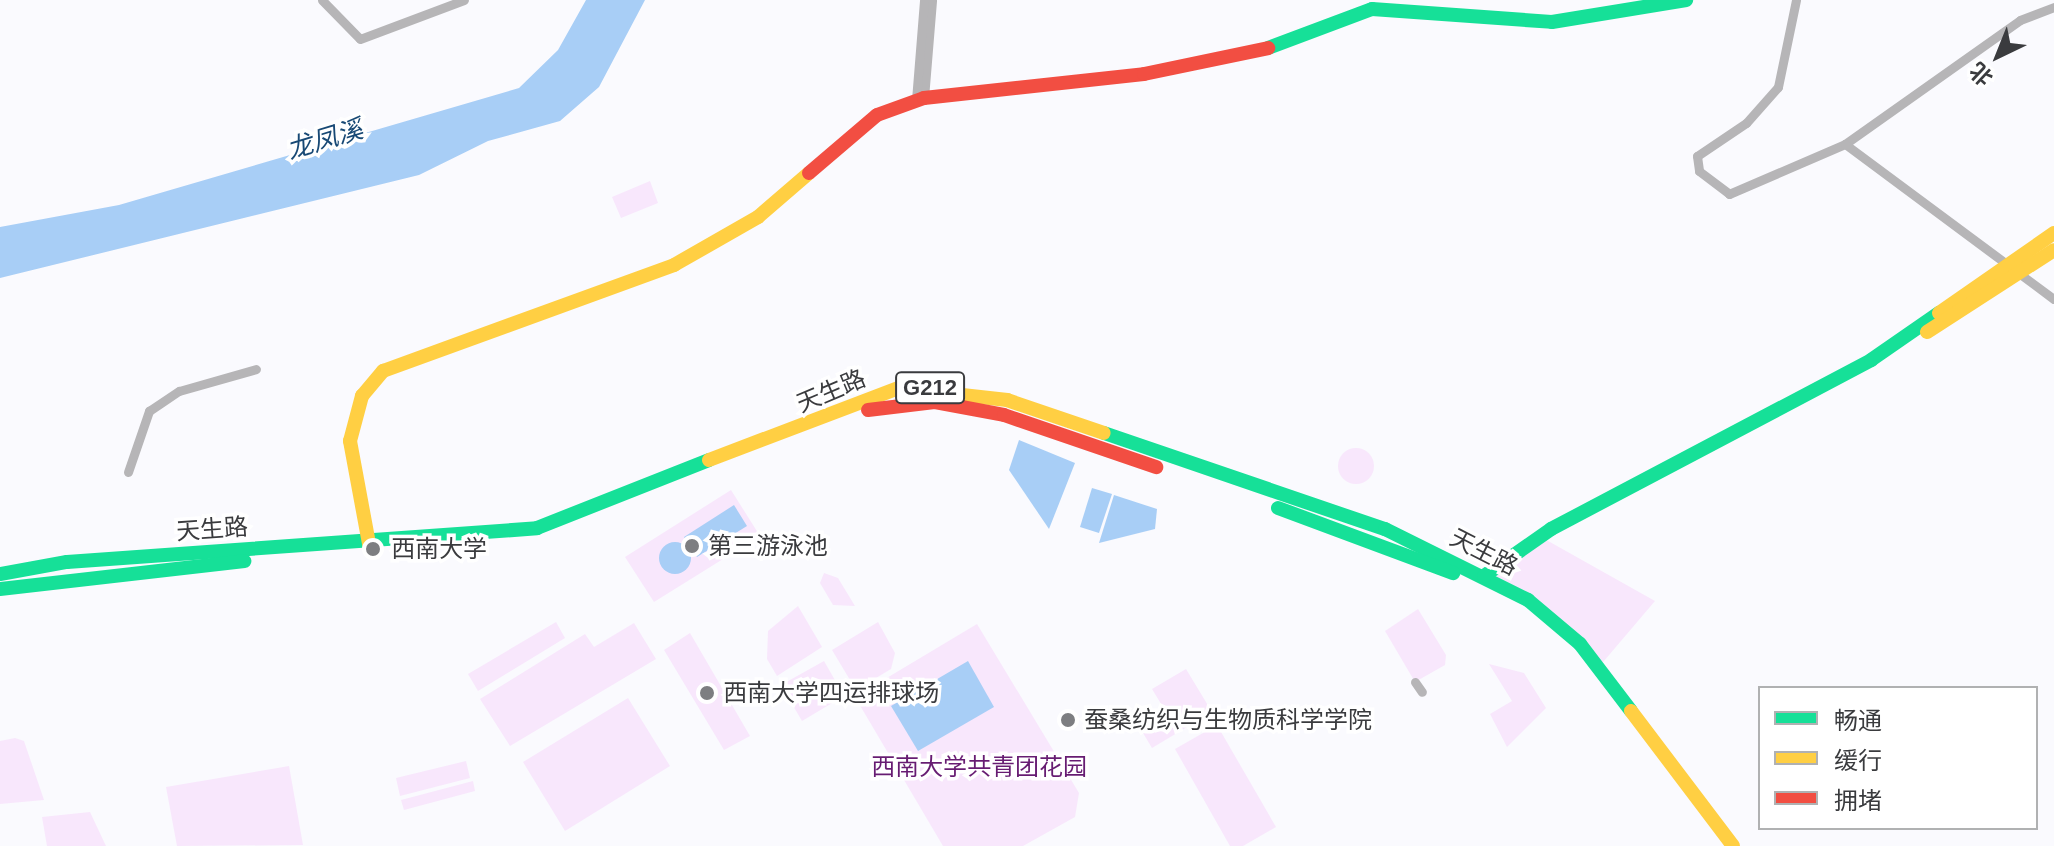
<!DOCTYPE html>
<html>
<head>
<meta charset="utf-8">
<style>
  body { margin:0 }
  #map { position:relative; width:2054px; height:846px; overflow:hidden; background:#fafafe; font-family:Helvetica,"Noto Sans SC",sans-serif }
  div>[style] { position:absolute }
  .green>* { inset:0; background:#f8e7fc }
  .round { border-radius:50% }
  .water>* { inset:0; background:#a8cef6 }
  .street>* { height:9px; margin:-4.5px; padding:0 4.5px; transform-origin:4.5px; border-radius:4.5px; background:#b6b5b7 }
  .fast>* { height:14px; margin:-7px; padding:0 7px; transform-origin:7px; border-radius:7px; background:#16e098 }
  .slow>* { height:14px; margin:-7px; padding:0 7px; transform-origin:7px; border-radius:7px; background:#ffcf43 }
  .jam>* { height:14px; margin:-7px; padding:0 7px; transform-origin:7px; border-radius:7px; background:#f24e42 }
  .dots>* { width:22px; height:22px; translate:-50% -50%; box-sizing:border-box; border:4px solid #fff; border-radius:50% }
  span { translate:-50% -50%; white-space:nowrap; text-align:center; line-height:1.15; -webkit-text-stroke:7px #fff; paint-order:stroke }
  .shield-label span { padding:2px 6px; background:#fff; border:2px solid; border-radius:6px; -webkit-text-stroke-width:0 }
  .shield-label { font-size:22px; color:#3a3b3e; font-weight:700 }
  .street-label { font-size:24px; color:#3a3b3e }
  .poi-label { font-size:24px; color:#3a3b3e }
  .left { translate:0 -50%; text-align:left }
  .park-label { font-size:24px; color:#671c72 }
  .water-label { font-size:26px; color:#184975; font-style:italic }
  .legend { position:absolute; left:1758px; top:686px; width:280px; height:144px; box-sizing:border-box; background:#fff; border:2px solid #b0b1b2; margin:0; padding:10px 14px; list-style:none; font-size:24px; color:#3a3b3e }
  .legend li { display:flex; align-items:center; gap:16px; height:40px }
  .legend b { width:40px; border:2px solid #b0b1b2 }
  .north { position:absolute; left:1958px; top:16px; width:80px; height:80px; -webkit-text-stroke:6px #fff; paint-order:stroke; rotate:223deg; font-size:22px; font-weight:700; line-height:32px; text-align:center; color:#3a3b3e }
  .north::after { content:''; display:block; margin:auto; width:28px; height:36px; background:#3a3b3e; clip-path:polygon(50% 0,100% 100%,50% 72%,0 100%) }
</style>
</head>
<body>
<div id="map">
  <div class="green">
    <div style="clip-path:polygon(650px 181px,658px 203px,621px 218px,612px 197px)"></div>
    <div class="round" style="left:1338px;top:448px;width:36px;height:36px"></div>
    <div style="clip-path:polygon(731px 490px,760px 536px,654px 602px,625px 557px)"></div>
    <div style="clip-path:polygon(1541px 537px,1655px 601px,1598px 668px,1580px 644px,1484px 576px)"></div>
    <div style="clip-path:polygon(824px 573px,838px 578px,855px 606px,833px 605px,820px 583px)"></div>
    <div style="clip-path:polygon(798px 606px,822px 647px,777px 676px,767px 659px,768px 631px)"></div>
    <div style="clip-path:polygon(1418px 609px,1446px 655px,1445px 665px,1415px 682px,1385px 631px)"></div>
    <div style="clip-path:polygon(556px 622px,565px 638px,478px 691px,468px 674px)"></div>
    <div style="clip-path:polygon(878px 622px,895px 653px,891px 669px,856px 690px,832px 650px)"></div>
    <div style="clip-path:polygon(634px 623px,656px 659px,510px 746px,480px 699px,585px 634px,594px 647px)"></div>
    <div style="clip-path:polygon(977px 624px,1079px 793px,1075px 817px,1023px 846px,943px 846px,855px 697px)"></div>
    <div style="clip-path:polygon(690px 633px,750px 736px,724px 750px,664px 650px)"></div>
    <div style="clip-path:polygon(824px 661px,844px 696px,802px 721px,781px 685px)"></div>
    <div style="clip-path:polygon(1489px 664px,1524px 673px,1546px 708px,1507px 747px,1490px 714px,1512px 701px)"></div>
    <div style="clip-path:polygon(1186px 669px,1212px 712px,1152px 748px,1140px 728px,1166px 712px,1152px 689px)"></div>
    <div style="clip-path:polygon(628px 698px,670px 766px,565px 831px,523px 762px)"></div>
    <div style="clip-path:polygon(1217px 725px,1276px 827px,1243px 846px,1230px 846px,1175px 749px)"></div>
    <div style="clip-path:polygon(15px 738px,24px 741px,44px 800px,0 804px,0 741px)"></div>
    <div style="clip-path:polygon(466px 761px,470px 778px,400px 796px,396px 778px)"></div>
    <div style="clip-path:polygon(289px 766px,303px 845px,177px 846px,166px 787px)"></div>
    <div style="clip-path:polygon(473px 781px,475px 791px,404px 810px,401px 800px)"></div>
    <div style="clip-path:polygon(90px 812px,106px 846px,47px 846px,42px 817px)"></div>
  </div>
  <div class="water">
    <div style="clip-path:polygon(586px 0,645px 0,599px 87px,560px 121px,488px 141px,419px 175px,0 278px,0 227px,119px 205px,519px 88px,558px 50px)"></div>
    <div style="clip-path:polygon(1019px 440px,1075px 463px,1049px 529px,1009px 470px)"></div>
    <div style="clip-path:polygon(1092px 488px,1112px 494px,1099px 533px,1080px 527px)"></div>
    <div style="clip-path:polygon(1114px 495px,1157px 509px,1155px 529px,1099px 543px)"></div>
    <div style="clip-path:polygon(734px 505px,747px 526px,697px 557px,684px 537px)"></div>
    <div class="round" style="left:659px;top:542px;width:32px;height:32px"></div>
    <div style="clip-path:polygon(968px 661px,994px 707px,918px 751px,891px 706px)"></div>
  </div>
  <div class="street">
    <div style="left:322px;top:0;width:54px;rotate:45.7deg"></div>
    <div style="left:360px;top:39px;width:111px;rotate:-20.6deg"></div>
    <div style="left:1796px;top:0;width:89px;rotate:101.7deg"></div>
    <div style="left:1778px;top:87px;width:48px;rotate:131.6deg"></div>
    <div style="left:1746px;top:123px;width:59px;rotate:146deg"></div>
    <div style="left:1697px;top:156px;width:15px;rotate:82deg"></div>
    <div style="left:1699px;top:171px;width:38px;rotate:37deg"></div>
    <div style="left:1729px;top:194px;width:126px;rotate:-23.3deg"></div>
    <div style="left:1845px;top:144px;width:214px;rotate:-35.3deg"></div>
    <div style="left:2020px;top:20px;width:36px;rotate:-21deg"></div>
    <div style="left:924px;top:98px;width:98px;rotate:-85.3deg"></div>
    <div style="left:916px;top:100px;width:100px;rotate:-85.4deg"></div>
    <div style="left:1845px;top:144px;width:260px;rotate:36.6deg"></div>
    <div style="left:128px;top:472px;width:65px;rotate:-71deg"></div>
    <div style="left:149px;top:411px;width:36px;rotate:-34deg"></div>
    <div style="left:179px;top:391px;width:80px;rotate:-15.9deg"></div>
    <div style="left:1415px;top:682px;width:12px;rotate:55deg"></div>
  </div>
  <div class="fast">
    <div style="left:1268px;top:48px;width:111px;rotate:-20.6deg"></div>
    <div style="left:1372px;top:9px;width:180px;rotate:4.1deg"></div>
    <div style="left:1552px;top:22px;width:136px;rotate:-9.3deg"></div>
    <div style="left:1104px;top:433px;width:297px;rotate:18.9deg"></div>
    <div style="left:1385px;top:529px;width:160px;rotate:26.4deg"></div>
    <div style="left:1528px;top:600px;width:68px;rotate:40.2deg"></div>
    <div style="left:1580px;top:644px;width:84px;rotate:52.7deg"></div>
    <div style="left:1278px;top:508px;width:187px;rotate:20.4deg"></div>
    <div style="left:0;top:574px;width:68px;rotate:-10.2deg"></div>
    <div style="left:67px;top:562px;width:471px;rotate:-4.1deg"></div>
    <div style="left:537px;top:528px;width:185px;rotate:-21.6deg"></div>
    <div style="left:1484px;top:576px;width:82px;rotate:-35deg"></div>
    <div style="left:1551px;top:529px;width:362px;rotate:-27.8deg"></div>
    <div style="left:1871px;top:360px;width:83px;rotate:-34.7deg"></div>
    <div style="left:0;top:589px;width:246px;rotate:-6.5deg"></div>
  </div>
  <div class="slow">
    <div style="left:1939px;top:313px;width:140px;rotate:-34.8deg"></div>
    <div style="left:1927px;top:332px;width:151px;rotate:-32.8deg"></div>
    <div style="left:709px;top:460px;width:203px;rotate:-20.8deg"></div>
    <div style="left:899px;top:388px;width:109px;rotate:6.3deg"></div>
    <div style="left:1007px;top:400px;width:102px;rotate:18.8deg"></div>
    <div style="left:370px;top:549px;width:110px;rotate:-100.5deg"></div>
    <div style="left:350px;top:441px;width:47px;rotate:-75.1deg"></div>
    <div style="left:362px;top:396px;width:33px;rotate:-50deg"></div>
    <div style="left:383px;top:371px;width:310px;rotate:-20deg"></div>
    <div style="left:674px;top:265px;width:97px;rotate:-29.7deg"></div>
    <div style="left:758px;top:217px;width:67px;rotate:-40.8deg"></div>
    <div style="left:1631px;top:711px;width:169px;rotate:52.9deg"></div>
  </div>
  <div class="jam">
    <div style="left:809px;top:173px;width:89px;rotate:-40.5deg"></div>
    <div style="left:877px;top:115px;width:50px;rotate:-19.9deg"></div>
    <div style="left:924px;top:98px;width:221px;rotate:-6.2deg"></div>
    <div style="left:1144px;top:74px;width:127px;rotate:-11.8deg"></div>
    <div style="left:868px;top:410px;width:67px;rotate:-6.8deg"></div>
    <div style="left:935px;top:402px;width:70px;rotate:10.7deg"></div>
    <div style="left:1004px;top:415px;width:161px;rotate:18.9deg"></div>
  </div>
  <div class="dots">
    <div style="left:692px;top:546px;background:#7d7e81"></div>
    <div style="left:373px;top:549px;background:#7d7e81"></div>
    <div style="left:707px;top:693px;background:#7d7e81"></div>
    <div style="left:1068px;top:720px;background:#7d7e81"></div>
  </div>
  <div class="shield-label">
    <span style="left:930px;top:388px">G212</span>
  </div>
  <div class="street-label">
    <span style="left:831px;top:391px;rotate:-23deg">天生路</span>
    <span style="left:212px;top:529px;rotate:-4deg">天生路</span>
    <span style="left:1484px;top:552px;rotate:27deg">天生路</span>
  </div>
  <div class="poi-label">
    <span class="left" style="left:708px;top:546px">第三游泳池</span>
    <span class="left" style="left:391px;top:549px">西南大学</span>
    <span class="left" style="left:723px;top:693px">西南大学四运排球场</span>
    <span class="left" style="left:1084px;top:720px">蚕桑纺织与生物质科学学院</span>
  </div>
  <div class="park-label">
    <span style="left:979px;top:767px">西南大学共青团花园</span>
  </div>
  <div class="water-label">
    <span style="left:325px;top:140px;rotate:-17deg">龙凤溪</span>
  </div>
  <ul class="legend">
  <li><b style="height:10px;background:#16e098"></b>畅通</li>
  <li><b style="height:10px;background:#ffcf43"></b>缓行</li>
  <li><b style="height:10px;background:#f24e42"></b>拥堵</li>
  </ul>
  <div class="north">北</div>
</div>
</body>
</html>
